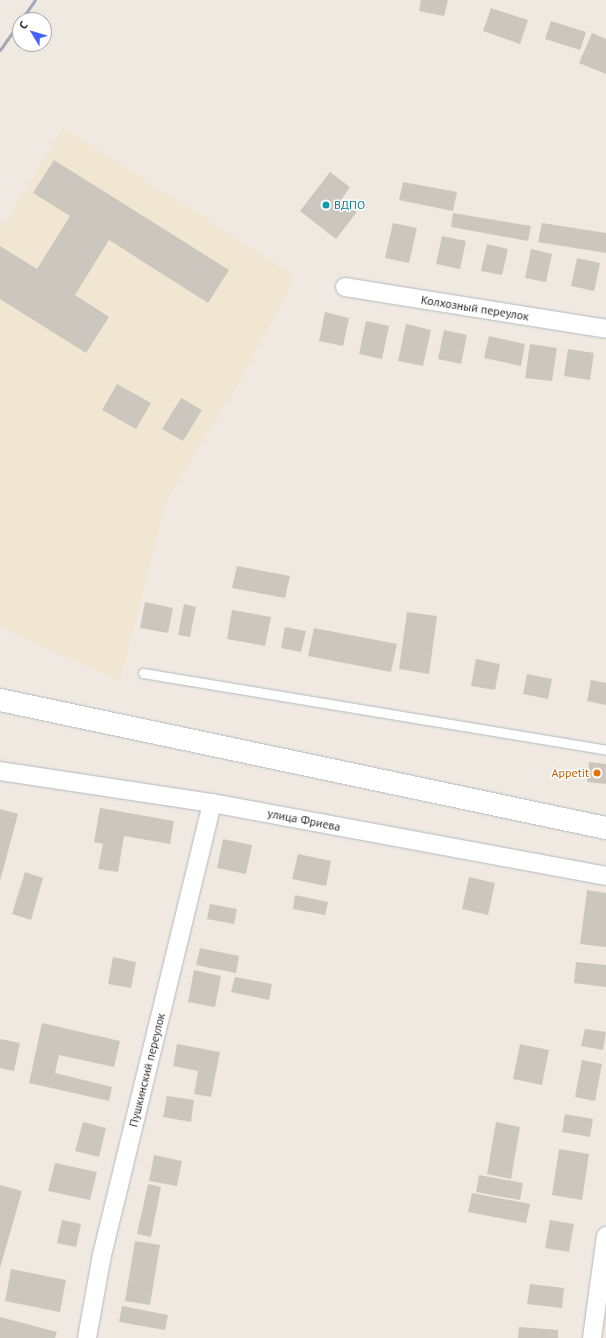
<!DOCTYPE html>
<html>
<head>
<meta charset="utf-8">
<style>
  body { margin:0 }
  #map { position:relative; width:606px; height:1338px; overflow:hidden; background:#efe9e1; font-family:"PT Sans",sans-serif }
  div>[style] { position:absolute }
  .education>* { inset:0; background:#f0e6d1 }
  .building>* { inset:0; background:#cbc7bf }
  .roads { filter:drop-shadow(0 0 1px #b4b7c1) drop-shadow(0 0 1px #b4b7c1) }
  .service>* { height:9px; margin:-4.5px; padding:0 4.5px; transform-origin:4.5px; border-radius:4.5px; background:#fff }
  .minor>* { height:18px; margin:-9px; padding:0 9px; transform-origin:9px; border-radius:9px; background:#fff }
  .secondary>* { height:22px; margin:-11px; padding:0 11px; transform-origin:11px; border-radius:11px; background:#fff }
  .rail>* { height:3px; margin:-1.5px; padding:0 1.5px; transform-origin:1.5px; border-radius:1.5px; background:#a3a6b8 }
  .dots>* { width:11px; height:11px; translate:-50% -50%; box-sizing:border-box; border:2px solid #fff; border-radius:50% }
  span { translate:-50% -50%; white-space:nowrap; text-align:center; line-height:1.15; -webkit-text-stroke:3px #fff; paint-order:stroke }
  .culture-label { font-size:12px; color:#0d838f }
  .left { translate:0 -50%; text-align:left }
  .street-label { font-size:12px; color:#2e2e2e }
  .food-label { font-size:12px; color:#c56008 }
  .right { translate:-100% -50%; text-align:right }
  .north { position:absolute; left:12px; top:12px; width:40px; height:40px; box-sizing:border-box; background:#fff; border:1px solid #ababab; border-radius:50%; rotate:308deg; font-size:11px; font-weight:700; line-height:16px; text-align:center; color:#2e2e2e }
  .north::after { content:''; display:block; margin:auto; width:14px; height:18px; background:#4264fb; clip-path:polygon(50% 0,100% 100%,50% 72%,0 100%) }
</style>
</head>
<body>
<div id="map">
  <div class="education">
    <div style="clip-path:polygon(63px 128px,295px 276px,245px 372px,166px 501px,120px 681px,0 627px,0 231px)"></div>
  </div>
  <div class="building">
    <div style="clip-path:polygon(421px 0,448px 0,444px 16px,419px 11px)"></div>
    <div style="clip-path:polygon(491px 8px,528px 20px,520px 44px,483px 31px)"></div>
    <div style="clip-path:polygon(551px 21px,586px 32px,580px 50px,545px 39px)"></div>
    <div style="clip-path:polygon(592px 33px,606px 39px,606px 74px,579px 63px)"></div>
    <div style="clip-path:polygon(54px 160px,229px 270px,208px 303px,109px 240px,75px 295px,109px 317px,86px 353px,0 299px,0 246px,37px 269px,70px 216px,33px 193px)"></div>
    <div style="clip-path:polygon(330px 172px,350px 187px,341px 200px,357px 212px,336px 239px,300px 211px)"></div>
    <div style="clip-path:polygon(403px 182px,457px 192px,453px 211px,399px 200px)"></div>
    <div style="clip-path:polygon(453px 213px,531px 226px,528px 241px,451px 227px)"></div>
    <div style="clip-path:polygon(393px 223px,417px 228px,409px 263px,385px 258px)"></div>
    <div style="clip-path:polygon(542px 223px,606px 233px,606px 253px,538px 242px)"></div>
    <div style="clip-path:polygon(442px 236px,466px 241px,460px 269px,436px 264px)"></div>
    <div style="clip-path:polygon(487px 244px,508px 249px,502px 275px,481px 271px)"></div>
    <div style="clip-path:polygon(531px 249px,552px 254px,546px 282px,525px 278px)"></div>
    <div style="clip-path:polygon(577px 258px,600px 263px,594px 291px,571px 286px)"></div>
    <div style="clip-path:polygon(325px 312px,349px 318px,343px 346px,319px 341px)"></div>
    <div style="clip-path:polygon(366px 321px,389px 326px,382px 359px,359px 354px)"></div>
    <div style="clip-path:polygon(406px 324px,431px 330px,423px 366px,398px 361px)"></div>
    <div style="clip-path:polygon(444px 330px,467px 335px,461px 364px,438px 359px)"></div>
    <div style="clip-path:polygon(489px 336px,525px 344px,521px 366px,484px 358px)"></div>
    <div style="clip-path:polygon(530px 344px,557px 348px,552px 381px,525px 378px)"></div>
    <div style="clip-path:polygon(568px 349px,594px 353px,590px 380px,564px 376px)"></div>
    <div style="clip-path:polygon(117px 384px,151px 403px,136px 429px,102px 410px)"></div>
    <div style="clip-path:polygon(181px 398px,202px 410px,183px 441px,162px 429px)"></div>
    <div style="clip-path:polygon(237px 566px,290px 576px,285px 598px,232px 588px)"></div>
    <div style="clip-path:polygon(145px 602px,173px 608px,168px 633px,140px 628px)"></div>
    <div style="clip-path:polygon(184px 604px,196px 607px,190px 637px,178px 635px)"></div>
    <div style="clip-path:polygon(232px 610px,271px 617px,265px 646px,227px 639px)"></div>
    <div style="clip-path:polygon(407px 612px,437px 616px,429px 674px,399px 669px)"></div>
    <div style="clip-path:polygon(285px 627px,306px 631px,301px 652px,281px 648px)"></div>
    <div style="clip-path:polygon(314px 628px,397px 644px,391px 672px,308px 656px)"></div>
    <div style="clip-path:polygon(476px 659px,500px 664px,495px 690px,471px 686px)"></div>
    <div style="clip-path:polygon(527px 674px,552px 679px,548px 699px,523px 694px)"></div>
    <div style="clip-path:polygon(591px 680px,606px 683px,606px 705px,587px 701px)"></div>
    <div style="clip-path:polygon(589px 762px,606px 764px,606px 784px,587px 782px)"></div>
    <div style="clip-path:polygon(100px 808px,174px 821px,170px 844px,124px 836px,118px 872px,98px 869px,103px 844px,94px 842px)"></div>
    <div style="clip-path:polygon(0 809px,18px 814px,0 881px)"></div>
    <div style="clip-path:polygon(223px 839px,252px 845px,246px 874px,217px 868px)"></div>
    <div style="clip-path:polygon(298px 854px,331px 861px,326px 886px,292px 879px)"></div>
    <div style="clip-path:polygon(25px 872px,43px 878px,31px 920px,12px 914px)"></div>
    <div style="clip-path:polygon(469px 877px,495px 883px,488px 915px,462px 909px)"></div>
    <div style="clip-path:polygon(587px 890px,606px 893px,606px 947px,580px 944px)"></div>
    <div style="clip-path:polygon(295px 895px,328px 902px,325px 915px,293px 909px)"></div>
    <div style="clip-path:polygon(210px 904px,237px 909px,234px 924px,207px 919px)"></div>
    <div style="clip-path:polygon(200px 948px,239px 956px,236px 973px,196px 965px)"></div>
    <div style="clip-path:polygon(113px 957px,136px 962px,131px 988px,108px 984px)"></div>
    <div style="clip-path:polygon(576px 962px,606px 965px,606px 987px,574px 983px)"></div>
    <div style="clip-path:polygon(194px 970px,221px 976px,215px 1007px,188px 1002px)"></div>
    <div style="clip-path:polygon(235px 977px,272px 984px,269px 1000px,231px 992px)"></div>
    <div style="clip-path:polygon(42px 1023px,120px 1041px,114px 1067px,59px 1055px,55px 1073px,112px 1087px,109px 1101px,29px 1083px)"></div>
    <div style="clip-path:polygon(585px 1029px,606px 1032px,603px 1050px,581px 1046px)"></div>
    <div style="clip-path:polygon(0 1039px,20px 1043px,14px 1071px,0 1068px)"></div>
    <div style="clip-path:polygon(177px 1044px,220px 1052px,211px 1097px,194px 1094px,198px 1071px,173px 1066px)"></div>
    <div style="clip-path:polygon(520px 1044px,549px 1050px,542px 1085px,513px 1079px)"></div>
    <div style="clip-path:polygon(582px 1060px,602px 1064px,595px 1101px,575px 1097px)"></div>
    <div style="clip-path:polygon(167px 1096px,194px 1100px,191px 1122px,163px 1117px)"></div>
    <div style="clip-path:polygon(565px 1114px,593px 1119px,590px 1137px,562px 1132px)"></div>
    <div style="clip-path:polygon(83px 1122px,106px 1128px,99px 1157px,75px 1151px)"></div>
    <div style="clip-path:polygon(496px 1122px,520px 1127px,511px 1179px,487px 1174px)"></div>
    <div style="clip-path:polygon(559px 1149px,589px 1154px,582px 1200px,552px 1195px)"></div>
    <div style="clip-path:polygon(154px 1155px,182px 1161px,177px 1186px,149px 1181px)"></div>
    <div style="clip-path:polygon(55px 1163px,97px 1172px,90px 1200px,48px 1191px)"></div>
    <div style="clip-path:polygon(479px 1175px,523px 1183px,520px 1200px,476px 1192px)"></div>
    <div style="clip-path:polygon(148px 1184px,161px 1187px,151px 1237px,137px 1234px)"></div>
    <div style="clip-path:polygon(0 1185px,22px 1191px,0 1268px)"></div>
    <div style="clip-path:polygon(472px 1193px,530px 1204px,526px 1223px,468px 1212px)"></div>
    <div style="clip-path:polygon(62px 1220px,81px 1224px,76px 1247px,57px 1243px)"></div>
    <div style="clip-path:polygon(550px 1220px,574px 1224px,569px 1252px,545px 1248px)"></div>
    <div style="clip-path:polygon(135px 1241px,160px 1245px,150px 1305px,125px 1301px)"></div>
    <div style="clip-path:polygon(11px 1269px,66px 1280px,60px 1312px,5px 1301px)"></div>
    <div style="clip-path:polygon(530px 1284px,564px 1288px,562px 1308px,527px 1304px)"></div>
    <div style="clip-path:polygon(122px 1306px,168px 1315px,165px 1330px,119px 1322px)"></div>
    <div style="clip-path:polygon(0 1317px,57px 1332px,55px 1338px,0 1338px)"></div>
    <div style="clip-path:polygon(519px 1327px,558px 1330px,558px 1338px,518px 1338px)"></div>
  </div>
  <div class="roads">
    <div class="service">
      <div style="left:143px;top:673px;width:469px;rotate:9.4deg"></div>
    </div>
    <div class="minor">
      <div style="left:345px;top:287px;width:264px;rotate:9.1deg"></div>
      <div style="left:0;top:771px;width:214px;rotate:8.6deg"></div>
      <div style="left:212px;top:803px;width:401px;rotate:10.5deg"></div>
      <div style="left:87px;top:1338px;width:84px;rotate:-79.8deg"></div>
      <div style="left:102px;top:1255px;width:465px;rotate:-76.3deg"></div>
      <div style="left:592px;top:1338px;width:103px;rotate:-82.2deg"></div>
    </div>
    <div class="secondary">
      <div style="left:0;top:700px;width:619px;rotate:11.93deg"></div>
    </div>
  </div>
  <div class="rail">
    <div style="left:21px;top:20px;width:24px;rotate:-55deg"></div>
    <div style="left:0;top:50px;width:35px;rotate:-55deg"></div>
  </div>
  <div class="dots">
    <div style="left:326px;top:205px;background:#0f9aa8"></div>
    <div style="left:597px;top:773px;background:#e8710a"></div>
  </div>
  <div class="culture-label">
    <span class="left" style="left:334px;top:205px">ВДПО</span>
  </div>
  <div class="street-label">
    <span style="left:475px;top:308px;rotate:9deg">Колхозный переулок</span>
    <span style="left:304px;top:820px;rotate:11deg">улица Фриева</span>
    <span style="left:147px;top:1070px;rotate:-76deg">Пушкинский переулок</span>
  </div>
  <div class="food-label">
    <span class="right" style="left:589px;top:773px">Appetit</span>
  </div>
  <div class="north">С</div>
</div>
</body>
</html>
